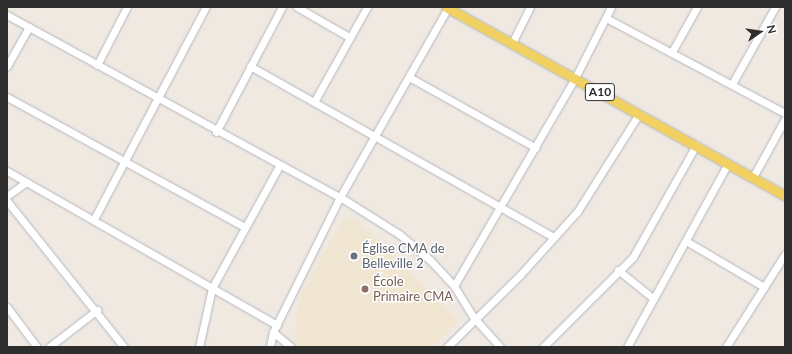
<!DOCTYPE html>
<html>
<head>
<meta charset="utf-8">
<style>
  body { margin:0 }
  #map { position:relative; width:792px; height:354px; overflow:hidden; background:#efe9e1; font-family:Lato,sans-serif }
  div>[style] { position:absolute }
  .education>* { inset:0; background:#f0e6d1 }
  .roads { filter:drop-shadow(0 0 1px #b4b7c1) drop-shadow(0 0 1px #b4b7c1) }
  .minor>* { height:7px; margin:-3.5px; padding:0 3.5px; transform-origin:3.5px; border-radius:3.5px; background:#fff }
  .major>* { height:9px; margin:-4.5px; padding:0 4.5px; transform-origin:4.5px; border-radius:4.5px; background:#f2d163 }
  .dots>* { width:11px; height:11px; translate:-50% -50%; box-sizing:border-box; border:2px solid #fff; border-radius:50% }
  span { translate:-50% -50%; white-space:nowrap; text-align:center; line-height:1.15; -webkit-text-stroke:3px #fff; paint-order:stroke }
  .shield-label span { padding:1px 3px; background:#fff; border:1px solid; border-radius:3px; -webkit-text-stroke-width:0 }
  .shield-label { font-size:12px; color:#2e2e2e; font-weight:700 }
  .worship-label { font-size:13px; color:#5b616d }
  .left { translate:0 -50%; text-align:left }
  .education-label { font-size:13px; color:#785e54 }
  .frame { position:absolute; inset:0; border:8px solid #2e2e2e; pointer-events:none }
  .north { position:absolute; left:740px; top:12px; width:40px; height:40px; -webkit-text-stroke:3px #fff; paint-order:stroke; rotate:77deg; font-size:11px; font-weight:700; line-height:16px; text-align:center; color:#2e2e2e }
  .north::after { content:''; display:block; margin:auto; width:14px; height:18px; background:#2e2e2e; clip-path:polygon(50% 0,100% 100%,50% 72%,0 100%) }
</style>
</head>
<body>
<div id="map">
  <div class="education">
    <div style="clip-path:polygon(354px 217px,459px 321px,433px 347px,298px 347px,294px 343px,299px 297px,342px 221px)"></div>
  </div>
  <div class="roads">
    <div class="minor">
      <div style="left:297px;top:7px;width:60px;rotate:30deg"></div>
      <div style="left:7px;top:15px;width:379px;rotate:28.7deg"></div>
      <div style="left:340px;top:197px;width:70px;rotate:32.1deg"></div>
      <div style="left:399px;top:234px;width:40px;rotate:40deg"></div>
      <div style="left:430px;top:260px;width:35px;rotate:47deg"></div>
      <div style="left:454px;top:286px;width:39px;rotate:58deg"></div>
      <div style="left:475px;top:319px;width:38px;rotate:48deg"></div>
      <div style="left:606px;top:18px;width:203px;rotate:28deg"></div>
      <div style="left:512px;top:43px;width:40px;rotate:-63.4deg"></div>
      <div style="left:673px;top:50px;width:49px;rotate:-60.8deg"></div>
      <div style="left:97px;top:65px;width:65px;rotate:-62.7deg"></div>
      <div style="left:7px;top:66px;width:45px;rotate:-60.6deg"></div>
      <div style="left:250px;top:66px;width:348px;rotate:29.4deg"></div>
      <div style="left:409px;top:77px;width:145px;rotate:29.2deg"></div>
      <div style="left:732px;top:84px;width:88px;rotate:-60.8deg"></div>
      <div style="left:7px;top:97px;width:269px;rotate:28.7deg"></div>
      <div style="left:314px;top:102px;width:109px;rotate:-60.8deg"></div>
      <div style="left:216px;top:132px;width:141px;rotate:-62.2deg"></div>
      <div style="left:7px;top:171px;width:311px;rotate:29.7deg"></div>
      <div style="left:753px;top:177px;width:66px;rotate:-61.1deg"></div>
      <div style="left:7px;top:196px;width:24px;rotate:-36deg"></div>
      <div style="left:7px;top:201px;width:187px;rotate:51.3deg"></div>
      <div style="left:94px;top:219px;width:240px;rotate:-62.2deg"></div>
      <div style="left:686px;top:241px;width:91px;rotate:30.5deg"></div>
      <div style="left:618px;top:270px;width:46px;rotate:38.9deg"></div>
      <div style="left:454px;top:286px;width:241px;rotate:-59.8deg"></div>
      <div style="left:575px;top:78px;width:80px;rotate:-63.1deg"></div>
      <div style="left:7px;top:307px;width:50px;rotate:53.1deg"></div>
      <div style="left:273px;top:332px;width:23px;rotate:40deg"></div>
      <div style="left:49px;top:347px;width:61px;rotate:-37.6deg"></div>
      <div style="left:199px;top:347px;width:60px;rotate:-77.6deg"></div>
      <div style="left:212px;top:288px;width:139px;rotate:-61.2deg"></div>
      <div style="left:270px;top:347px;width:15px;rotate:-79deg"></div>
      <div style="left:273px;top:332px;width:151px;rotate:-63.6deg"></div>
      <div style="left:340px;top:197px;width:218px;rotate:-60.3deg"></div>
      <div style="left:447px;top:347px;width:103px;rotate:-44.6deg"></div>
      <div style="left:520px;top:275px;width:85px;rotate:-47.9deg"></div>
      <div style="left:577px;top:212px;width:116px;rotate:-57.7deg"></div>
      <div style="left:543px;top:347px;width:127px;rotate:-45deg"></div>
      <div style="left:633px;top:257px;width:129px;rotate:-60.6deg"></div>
      <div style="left:627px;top:347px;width:210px;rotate:-61.2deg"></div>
      <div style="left:726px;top:347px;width:110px;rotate:-57.6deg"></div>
    </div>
    <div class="major">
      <div style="left:446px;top:7px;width:388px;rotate:29.1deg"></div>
    </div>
  </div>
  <div class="dots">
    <div style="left:354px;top:256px;background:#6b7280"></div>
    <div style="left:365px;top:289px;background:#8d6e63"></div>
  </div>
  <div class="shield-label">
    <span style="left:600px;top:92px">A10</span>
  </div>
  <div class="worship-label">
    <span class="left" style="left:362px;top:256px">Église CMA de<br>Belleville 2</span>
  </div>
  <div class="education-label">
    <span class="left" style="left:373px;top:289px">École<br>Primaire CMA</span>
  </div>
  <div class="frame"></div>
  <div class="north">N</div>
</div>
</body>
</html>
